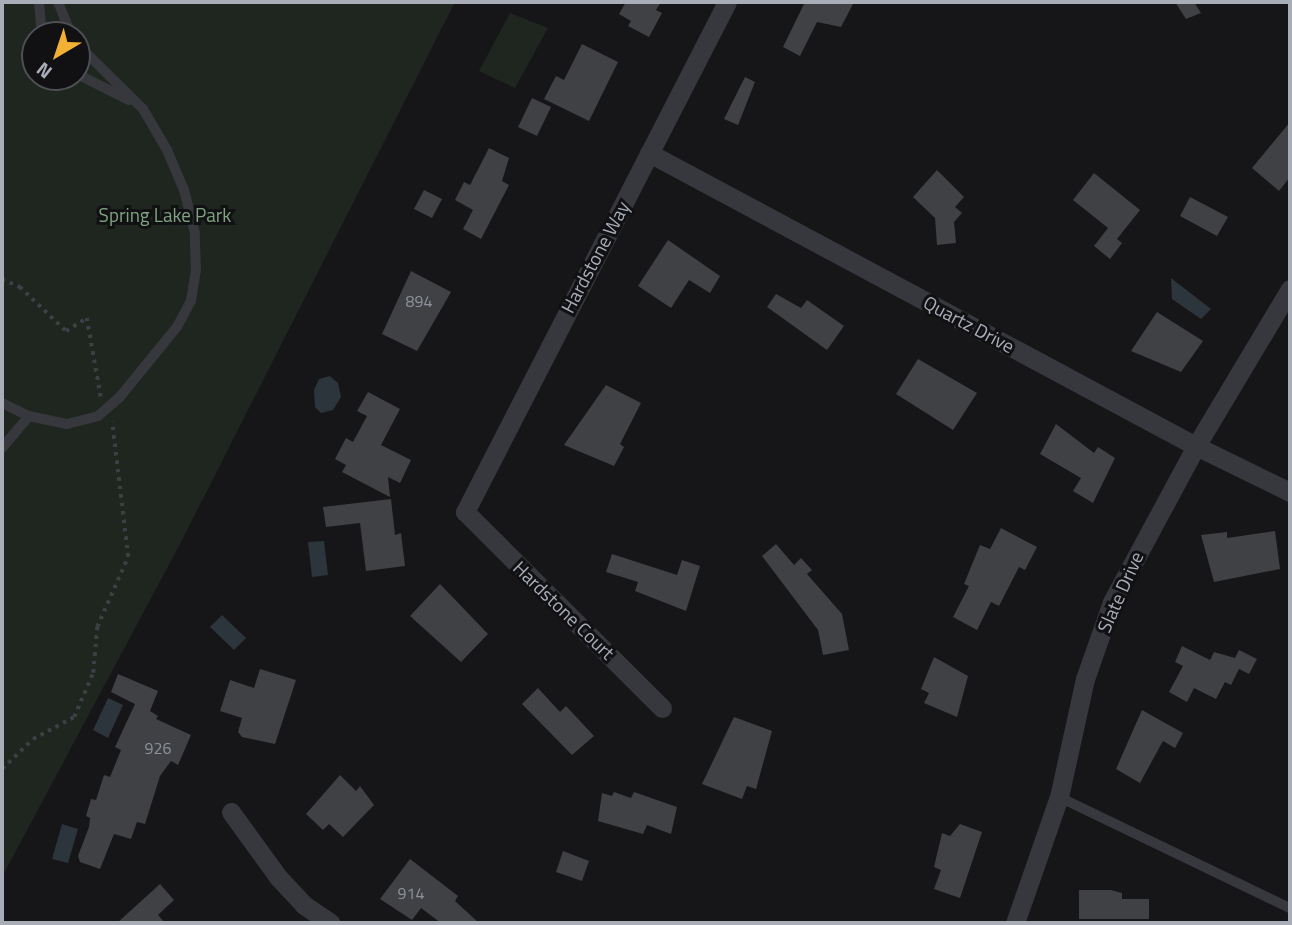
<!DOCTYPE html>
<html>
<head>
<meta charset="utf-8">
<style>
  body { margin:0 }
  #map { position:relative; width:1292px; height:925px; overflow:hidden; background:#161618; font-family:"Titillium Web",sans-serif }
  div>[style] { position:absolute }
  .green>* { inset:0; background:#1e261f }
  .water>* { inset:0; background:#2c353c }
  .building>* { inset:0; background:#404145 }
  .path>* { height:3.5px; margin-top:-1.75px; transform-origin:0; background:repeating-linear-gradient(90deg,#3d3f44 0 3.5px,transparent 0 8.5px) }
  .service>* { height:10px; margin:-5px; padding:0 5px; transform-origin:5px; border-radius:5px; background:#37383d }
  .minor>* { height:19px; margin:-9.5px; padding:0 9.5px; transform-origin:9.5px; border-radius:9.5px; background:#37383d }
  span { translate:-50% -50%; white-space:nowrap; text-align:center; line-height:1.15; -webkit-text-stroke:6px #111113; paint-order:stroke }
  .number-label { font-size:16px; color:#8e929b }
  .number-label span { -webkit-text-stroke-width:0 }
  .park-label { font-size:19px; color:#7fa381 }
  .street-label { font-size:19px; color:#a8adb8 }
  .frame { position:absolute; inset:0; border:4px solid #a8adb8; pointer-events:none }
  .north { position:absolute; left:21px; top:21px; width:70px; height:70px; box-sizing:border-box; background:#111113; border:2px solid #4d4f55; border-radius:50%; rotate:219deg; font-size:19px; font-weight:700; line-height:28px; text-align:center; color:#a8adb8 }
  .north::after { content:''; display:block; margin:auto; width:24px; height:32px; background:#f2b134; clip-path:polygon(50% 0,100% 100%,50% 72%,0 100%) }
</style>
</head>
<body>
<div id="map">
  <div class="green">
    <div style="clip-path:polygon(evenodd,2px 2px,455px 2px,180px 544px,2px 877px,2px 2px,35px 35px,77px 35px,77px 77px,35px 77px,35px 35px)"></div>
    <div style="clip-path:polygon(510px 13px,548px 28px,515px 88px,479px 71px)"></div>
  </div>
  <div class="water">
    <div style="clip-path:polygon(1171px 278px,1211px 309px,1201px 319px,1172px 299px)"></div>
    <div style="clip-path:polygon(330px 376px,338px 383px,341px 397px,333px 410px,321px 413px,315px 407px,314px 390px,319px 379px)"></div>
    <div style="clip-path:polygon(324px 541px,328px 575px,312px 577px,308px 542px)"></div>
    <div style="clip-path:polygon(222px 615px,246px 638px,234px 650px,210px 627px)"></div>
    <div style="clip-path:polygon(108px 698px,123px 705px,108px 738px,93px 730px)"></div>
    <div style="clip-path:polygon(62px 824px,78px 829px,68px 863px,52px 859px)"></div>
  </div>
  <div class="building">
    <div style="clip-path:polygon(626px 2px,661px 2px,656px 10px,662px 13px,649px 37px,628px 26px,631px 21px,619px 14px)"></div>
    <div style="clip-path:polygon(805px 2px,854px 2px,841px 27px,817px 22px,800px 56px,783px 47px)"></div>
    <div style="clip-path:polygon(1175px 2px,1194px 2px,1201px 13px,1186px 19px)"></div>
    <div style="clip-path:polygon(582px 44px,618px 62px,589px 121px,544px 99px,556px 76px,564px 80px)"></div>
    <div style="clip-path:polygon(745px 77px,755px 82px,738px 125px,724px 119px)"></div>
    <div style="clip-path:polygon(532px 98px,551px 107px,537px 136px,518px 127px)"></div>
    <div style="clip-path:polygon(1290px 122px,1290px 177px,1279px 191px,1252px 168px)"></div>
    <div style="clip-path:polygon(489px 148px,509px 158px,502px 181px,509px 185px,481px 239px,463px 229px,473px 210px,455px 200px,464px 182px,470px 185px)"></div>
    <div style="clip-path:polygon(937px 170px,964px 197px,955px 207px,962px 213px,954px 222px,956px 243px,937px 245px,935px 218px,913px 197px)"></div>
    <div style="clip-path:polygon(1094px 173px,1140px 210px,1117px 239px,1122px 243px,1110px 259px,1094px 246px,1108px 228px,1073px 200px)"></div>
    <div style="clip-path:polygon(424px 190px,442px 199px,432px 218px,414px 209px)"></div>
    <div style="clip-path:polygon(1190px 197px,1228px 217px,1217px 236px,1180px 216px)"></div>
    <div style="clip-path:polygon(668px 240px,720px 276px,710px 293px,689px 280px,671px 308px,638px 286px)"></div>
    <div style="clip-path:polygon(411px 271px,451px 292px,417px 351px,382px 334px)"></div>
    <div style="clip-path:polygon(776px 294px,801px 308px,807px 300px,844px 326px,827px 350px,767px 307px)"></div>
    <div style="clip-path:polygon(1157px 312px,1203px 341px,1181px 372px,1131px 351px)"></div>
    <div style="clip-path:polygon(918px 359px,977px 393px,953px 430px,896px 394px)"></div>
    <div style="clip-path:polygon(606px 385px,641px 403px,620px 444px,624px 447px,614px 466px,564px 445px)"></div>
    <div style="clip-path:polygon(368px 392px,400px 409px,381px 445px,411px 460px,400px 483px,388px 477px,390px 497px,342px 472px,346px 465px,335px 459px,346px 438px,353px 442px,367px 416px,357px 411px)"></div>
    <div style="clip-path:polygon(1056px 424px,1094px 453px,1098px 447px,1115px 458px,1093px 503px,1073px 491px,1081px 478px,1040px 454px)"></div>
    <div style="clip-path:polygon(391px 499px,395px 535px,401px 533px,405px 566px,366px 571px,360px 523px,326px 527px,323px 507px)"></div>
    <div style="clip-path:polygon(1001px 528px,1037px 547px,1025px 570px,1019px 567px,999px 606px,991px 602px,977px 630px,953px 617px,969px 586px,964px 584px,980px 545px,990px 549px)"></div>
    <div style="clip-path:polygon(1275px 531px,1280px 569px,1214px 582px,1201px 535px,1227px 532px,1227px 538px)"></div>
    <div style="clip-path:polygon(776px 544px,794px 565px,801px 558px,812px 570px,807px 574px,842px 614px,849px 650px,823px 655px,818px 630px,762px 556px)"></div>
    <div style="clip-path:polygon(612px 554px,677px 575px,682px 560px,700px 566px,686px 611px,635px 591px,638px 582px,606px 572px)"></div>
    <div style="clip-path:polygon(440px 584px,488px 634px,461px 662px,410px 616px)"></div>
    <div style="clip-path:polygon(1182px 646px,1210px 660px,1214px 652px,1235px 658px,1239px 650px,1257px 659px,1249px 674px,1239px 669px,1231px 685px,1225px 682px,1216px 699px,1194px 688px,1187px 702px,1169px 692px,1183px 666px,1175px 662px)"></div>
    <div style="clip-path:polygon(934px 657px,968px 676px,957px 717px,924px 703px,929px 693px,921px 689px)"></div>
    <div style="clip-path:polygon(260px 669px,296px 680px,275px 744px,242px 737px,238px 732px,242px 718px,220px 711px,230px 680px,254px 688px)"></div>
    <div style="clip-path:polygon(118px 674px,158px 691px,150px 711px,158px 716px,156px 719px,191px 735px,178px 765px,171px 761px,160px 776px,145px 824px,137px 822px,131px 839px,114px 834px,100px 869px,80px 862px,78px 856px,89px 827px,90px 818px,86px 816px,91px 799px,96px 800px,104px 775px,110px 777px,121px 750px,115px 747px,135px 704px,111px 692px)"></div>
    <div style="clip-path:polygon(538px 688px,560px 712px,566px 706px,594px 736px,572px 755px,522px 704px)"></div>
    <div style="clip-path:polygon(1142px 710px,1183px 733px,1175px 748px,1163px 741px,1140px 783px,1116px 769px)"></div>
    <div style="clip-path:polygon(734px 717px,772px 731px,756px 789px,747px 786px,742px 799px,702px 784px)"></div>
    <div style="clip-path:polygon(340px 775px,356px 791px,360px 786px,374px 805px,343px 837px,329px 824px,323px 830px,306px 814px)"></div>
    <div style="clip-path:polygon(614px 792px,631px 798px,634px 792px,677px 807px,671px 834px,647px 825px,643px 834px,598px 821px,602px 793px,612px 796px)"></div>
    <div style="clip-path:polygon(960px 824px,982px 832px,960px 898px,934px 889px,941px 870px,934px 867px,942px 833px,950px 836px)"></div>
    <div style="clip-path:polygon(563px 851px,589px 861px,582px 881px,556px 872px)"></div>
    <div style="clip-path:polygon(410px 859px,458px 896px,455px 901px,479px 923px,441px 923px,421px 908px,412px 920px,380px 899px)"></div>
    <div style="clip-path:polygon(160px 884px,174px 900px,158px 915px,165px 923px,117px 923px)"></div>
    <div style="clip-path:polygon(1079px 890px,1111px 890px,1122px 893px,1122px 899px,1149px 899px,1149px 919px,1079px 919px)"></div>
  </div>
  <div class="path">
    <div style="left:2px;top:279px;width:20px;rotate:24deg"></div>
    <div style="left:20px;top:287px;width:64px;rotate:43.7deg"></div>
    <div style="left:66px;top:331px;width:25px;rotate:-32deg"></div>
    <div style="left:87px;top:318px;width:80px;rotate:80deg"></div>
    <div style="left:2px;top:769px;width:43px;rotate:-44.1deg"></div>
    <div style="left:33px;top:739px;width:47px;rotate:-28.2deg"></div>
    <div style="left:74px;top:717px;width:48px;rotate:-66.6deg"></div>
    <div style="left:93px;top:673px;width:46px;rotate:-85deg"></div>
    <div style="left:97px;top:627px;width:77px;rotate:-66.1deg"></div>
    <div style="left:128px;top:557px;width:136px;rotate:-96.8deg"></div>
  </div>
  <div class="service">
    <div style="left:39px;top:2px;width:33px;rotate:85deg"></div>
    <div style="left:58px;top:2px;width:35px;rotate:68deg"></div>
    <div style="left:77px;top:74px;width:58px;rotate:26.6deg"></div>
    <div style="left:2px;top:403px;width:30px;rotate:26deg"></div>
    <div style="left:29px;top:416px;width:39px;rotate:12deg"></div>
    <div style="left:67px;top:424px;width:32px;rotate:-14deg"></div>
    <div style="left:98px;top:416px;width:28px;rotate:-41deg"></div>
    <div style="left:119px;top:398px;width:92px;rotate:-50.8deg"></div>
    <div style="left:177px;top:327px;width:30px;rotate:-62deg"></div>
    <div style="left:191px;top:301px;width:30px;rotate:-81deg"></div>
    <div style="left:196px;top:271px;width:38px;rotate:-92deg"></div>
    <div style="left:195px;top:233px;width:44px;rotate:-104.3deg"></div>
    <div style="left:184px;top:190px;width:43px;rotate:-113deg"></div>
    <div style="left:167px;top:150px;width:48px;rotate:-120.3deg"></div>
    <div style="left:143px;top:109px;width:93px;rotate:-135.4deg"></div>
    <div style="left:2px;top:448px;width:42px;rotate:-49.8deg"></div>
    <div style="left:1059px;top:797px;width:256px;rotate:25.7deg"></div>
  </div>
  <div class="minor">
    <div style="left:649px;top:153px;width:621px;rotate:28.18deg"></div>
    <div style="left:1196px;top:446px;width:105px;rotate:26.1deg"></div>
    <div style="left:662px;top:708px;width:278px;rotate:-135.1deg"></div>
    <div style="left:465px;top:512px;width:573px;rotate:-62.81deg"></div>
    <div style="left:231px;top:812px;width:80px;rotate:54.1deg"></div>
    <div style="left:278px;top:877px;width:38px;rotate:47deg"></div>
    <div style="left:304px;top:905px;width:32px;rotate:34deg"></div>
    <div style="left:1015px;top:923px;width:133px;rotate:-70.8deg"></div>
    <div style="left:1059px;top:797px;width:121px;rotate:-77.6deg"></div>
    <div style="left:1085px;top:679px;width:82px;rotate:-70.7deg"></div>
    <div style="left:1112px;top:602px;width:177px;rotate:-61.7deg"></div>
    <div style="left:1196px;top:446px;width:183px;rotate:-59.1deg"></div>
  </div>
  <div class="number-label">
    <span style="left:419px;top:301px">894</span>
    <span style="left:158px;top:748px">926</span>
    <span style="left:411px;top:893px">914</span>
  </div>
  <div class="park-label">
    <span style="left:165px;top:215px">Spring Lake Park</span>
  </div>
  <div class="street-label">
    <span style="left:595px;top:257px;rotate:-62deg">Hardstone Way</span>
    <span style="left:969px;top:324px;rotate:28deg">Quartz Drive</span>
    <span style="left:1120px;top:592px;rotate:-66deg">Slate Drive</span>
    <span style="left:564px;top:610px;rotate:44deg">Hardstone Court</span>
  </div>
  <div class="frame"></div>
  <div class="north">N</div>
</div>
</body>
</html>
